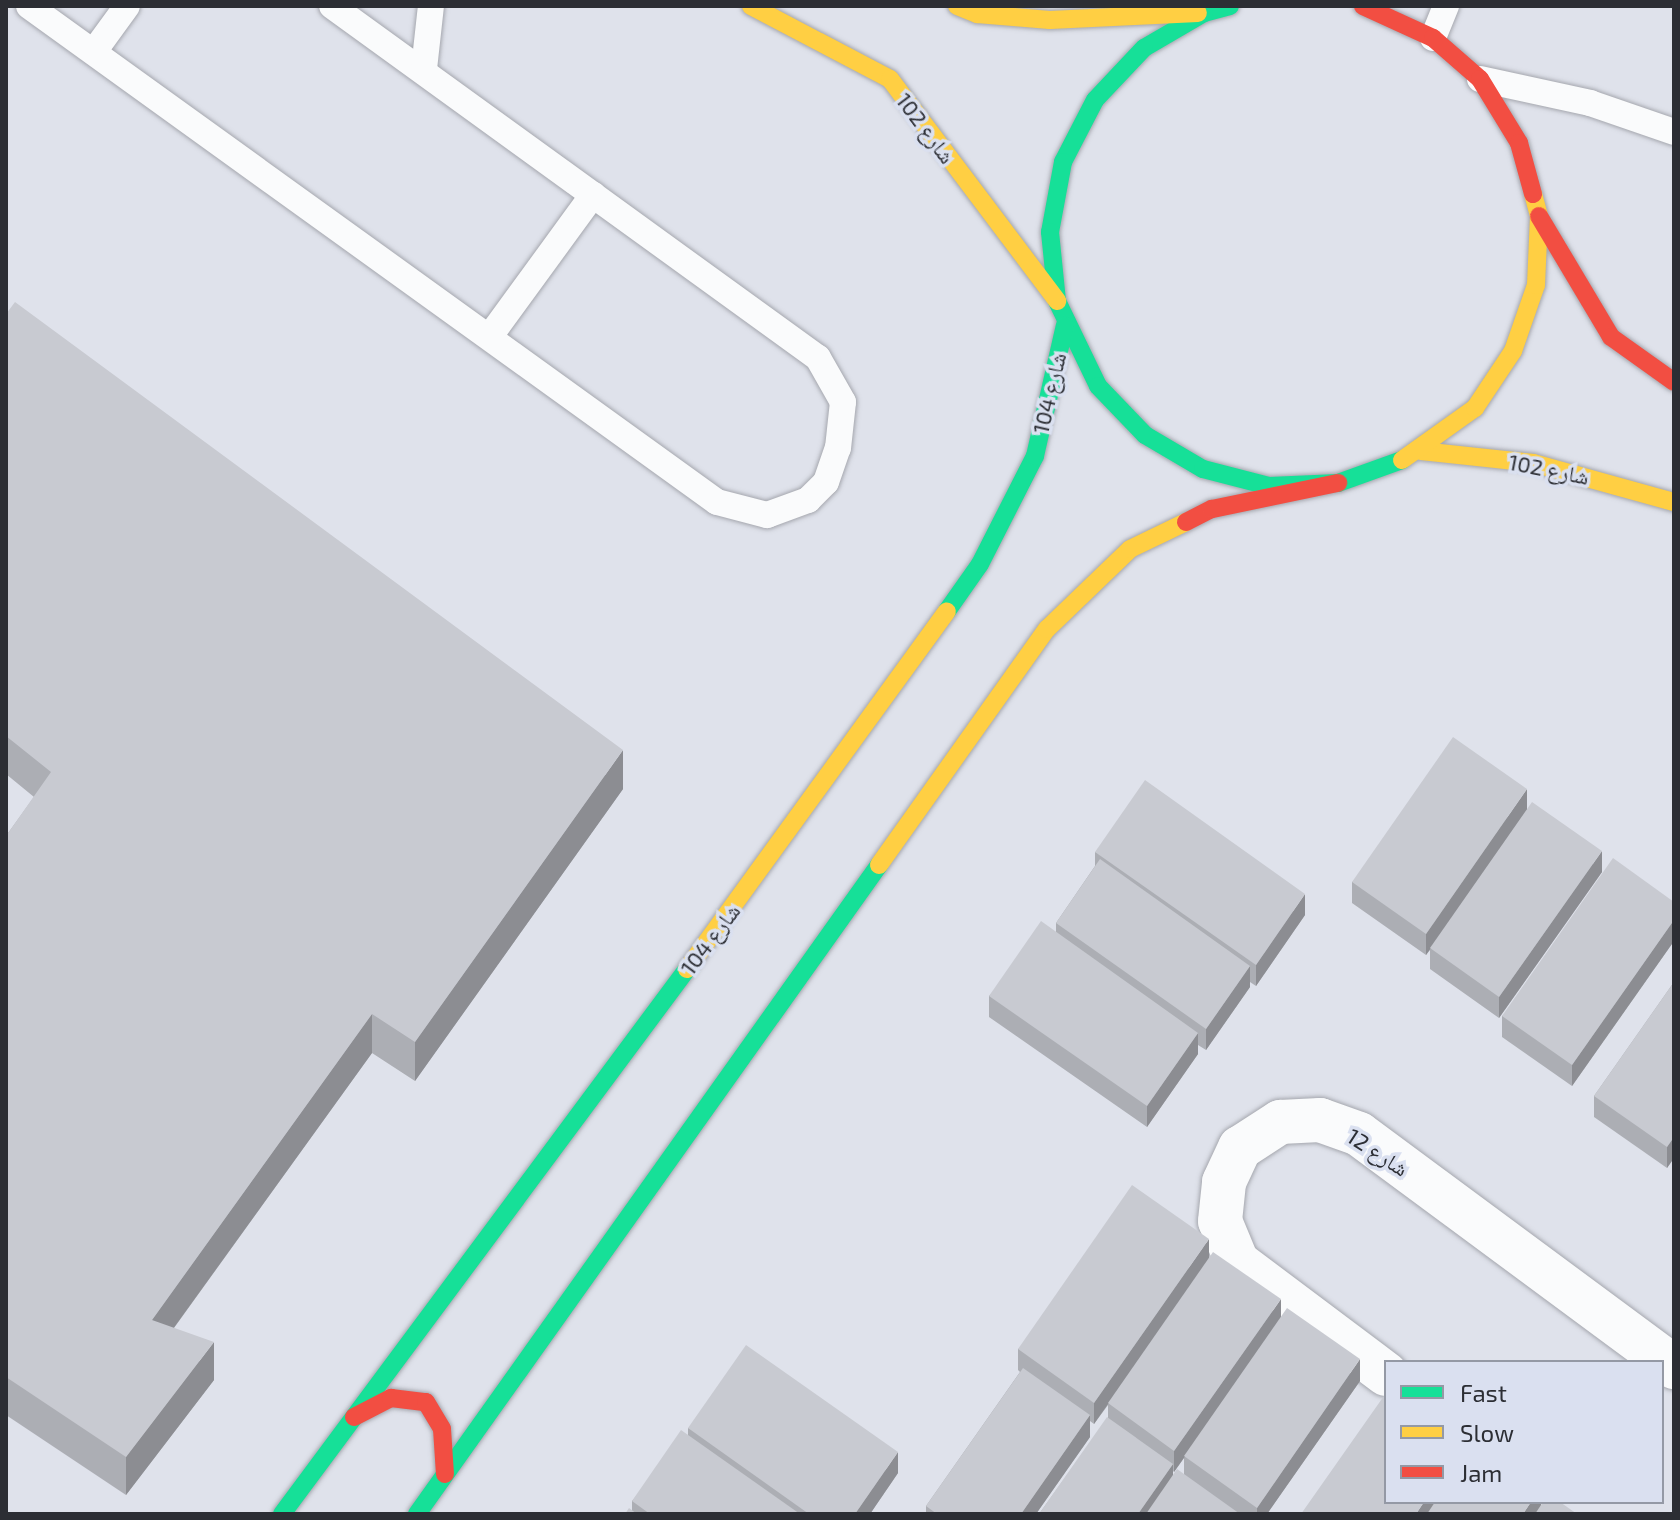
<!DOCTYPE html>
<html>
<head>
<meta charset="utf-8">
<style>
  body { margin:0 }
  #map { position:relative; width:1680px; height:1520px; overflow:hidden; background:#dfe2eb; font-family:"Exo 2","Noto Naskh Arabic",sans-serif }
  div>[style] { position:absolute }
  .roads { filter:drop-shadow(0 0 2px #a5a7ae) drop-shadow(0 0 2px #a5a7ae) }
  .lane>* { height:26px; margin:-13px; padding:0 13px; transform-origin:13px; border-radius:13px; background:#fafbfc }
  .street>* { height:44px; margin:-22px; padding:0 22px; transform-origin:22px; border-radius:22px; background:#fafbfc }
  .fast>* { height:18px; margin:-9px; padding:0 9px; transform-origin:9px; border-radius:9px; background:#16e098 }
  .slow>* { height:18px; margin:-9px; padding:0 9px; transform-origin:9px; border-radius:9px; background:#ffcf43 }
  .jam>* { height:18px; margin:-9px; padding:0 9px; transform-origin:9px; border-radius:9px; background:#f24e42 }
  .wall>* { inset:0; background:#acaeb4 }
  .shaded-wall>* { inset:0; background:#8c8d92 }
  .building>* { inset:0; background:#c8cad1 }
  span { translate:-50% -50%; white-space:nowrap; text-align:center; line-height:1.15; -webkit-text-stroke:7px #dae0f0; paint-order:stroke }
  .street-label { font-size:22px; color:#2c2e34 }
  .frame { position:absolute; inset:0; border:8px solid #2c2e34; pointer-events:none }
  .legend { position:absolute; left:1384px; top:1360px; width:280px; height:144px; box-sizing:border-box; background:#dae0f0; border:2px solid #9499a5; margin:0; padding:10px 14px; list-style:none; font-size:24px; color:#2c2e34 }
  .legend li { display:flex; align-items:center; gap:16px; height:40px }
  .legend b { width:40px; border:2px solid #9499a5 }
</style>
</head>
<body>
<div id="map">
  <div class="roads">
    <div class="lane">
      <div style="left:29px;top:6px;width:848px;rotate:35.79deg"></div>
      <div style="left:717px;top:502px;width:52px;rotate:14.6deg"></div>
      <div style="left:767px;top:515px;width:44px;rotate:-20.1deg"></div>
      <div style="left:808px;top:500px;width:25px;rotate:-45deg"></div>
      <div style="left:826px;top:482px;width:36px;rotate:-71deg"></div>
      <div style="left:838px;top:448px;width:46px;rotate:-83.8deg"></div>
      <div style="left:843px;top:402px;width:51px;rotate:-119.6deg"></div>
      <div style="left:818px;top:358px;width:600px;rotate:-144.08deg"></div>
      <div style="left:1433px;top:38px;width:35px;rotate:-68deg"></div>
      <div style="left:95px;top:50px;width:54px;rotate:-54deg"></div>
      <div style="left:424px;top:69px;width:63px;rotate:-83.7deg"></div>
      <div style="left:1480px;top:79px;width:113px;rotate:12.3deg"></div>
      <div style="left:1590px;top:103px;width:89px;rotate:19deg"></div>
      <div style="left:490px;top:336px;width:175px;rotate:-53.9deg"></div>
    </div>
    <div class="street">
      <div style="left:1386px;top:1374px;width:186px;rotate:-143.1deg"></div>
      <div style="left:1237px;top:1262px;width:44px;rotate:-112.5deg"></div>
      <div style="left:1220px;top:1221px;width:39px;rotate:-84deg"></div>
      <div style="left:1224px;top:1182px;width:38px;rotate:-65deg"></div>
      <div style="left:1240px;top:1148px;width:48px;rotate:-33deg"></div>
      <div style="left:1280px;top:1122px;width:40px;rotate:-2.9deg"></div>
      <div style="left:1320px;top:1120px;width:41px;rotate:19.7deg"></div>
      <div style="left:1359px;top:1134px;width:392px;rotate:36.5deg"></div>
    </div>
    <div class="fast">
      <div style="left:1230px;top:6px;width:27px;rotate:165deg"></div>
      <div style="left:1204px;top:13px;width:69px;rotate:149.7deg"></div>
      <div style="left:1144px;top:48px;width:71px;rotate:133.3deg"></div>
      <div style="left:1095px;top:100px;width:70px;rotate:117.3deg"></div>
      <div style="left:1063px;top:162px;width:71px;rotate:100.5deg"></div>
      <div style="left:1050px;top:232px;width:69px;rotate:84.2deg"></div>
      <div style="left:1057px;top:301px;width:94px;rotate:64.2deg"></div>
      <div style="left:1098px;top:386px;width:68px;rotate:46.2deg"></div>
      <div style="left:1145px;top:435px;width:67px;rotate:30.4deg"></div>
      <div style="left:1203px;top:469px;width:68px;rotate:14.4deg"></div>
      <div style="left:1269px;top:486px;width:69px;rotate:-2.5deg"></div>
      <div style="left:1338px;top:483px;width:68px;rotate:-19.8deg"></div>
      <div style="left:947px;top:611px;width:57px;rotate:-54.9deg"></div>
      <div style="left:980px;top:564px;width:121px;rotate:-63deg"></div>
      <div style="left:1035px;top:456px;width:134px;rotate:-77.1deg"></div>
      <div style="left:282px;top:1514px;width:679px;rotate:-53.38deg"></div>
      <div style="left:417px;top:1514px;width:797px;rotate:-54.55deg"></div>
    </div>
    <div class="slow">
      <div style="left:751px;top:6px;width:157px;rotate:27.7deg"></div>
      <div style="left:890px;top:79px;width:278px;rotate:53deg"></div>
      <div style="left:957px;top:6px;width:22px;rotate:22deg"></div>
      <div style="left:977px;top:14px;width:73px;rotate:4.7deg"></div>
      <div style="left:1050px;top:20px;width:148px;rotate:-2.7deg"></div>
      <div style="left:1421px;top:451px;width:113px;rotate:6.1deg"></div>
      <div style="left:1533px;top:463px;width:146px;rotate:15.5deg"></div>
      <div style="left:1402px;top:460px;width:90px;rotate:-35.5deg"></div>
      <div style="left:1475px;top:408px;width:69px;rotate:-56.3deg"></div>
      <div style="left:1513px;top:351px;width:70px;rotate:-70.8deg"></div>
      <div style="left:1536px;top:285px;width:69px;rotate:-87.5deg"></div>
      <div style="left:1539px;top:216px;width:23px;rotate:-105deg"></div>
      <div style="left:879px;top:865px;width:290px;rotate:-54.6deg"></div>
      <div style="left:1047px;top:629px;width:115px;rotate:-43.9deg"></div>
      <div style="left:1130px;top:549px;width:62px;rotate:-25.7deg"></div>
      <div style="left:687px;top:969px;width:442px;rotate:-54deg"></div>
    </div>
    <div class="jam">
      <div style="left:1363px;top:6px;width:77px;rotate:24.6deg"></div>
      <div style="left:1433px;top:38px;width:62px;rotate:41.1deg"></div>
      <div style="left:1480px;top:79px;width:75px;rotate:58.6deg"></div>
      <div style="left:1519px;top:143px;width:53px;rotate:74.6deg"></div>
      <div style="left:1539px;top:216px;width:141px;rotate:59.2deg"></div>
      <div style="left:1611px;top:337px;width:77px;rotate:35.5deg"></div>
      <div style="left:1186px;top:522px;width:29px;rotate:-27deg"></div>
      <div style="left:1212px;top:509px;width:129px;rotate:-11.7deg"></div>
      <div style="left:354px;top:1417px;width:42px;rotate:-27.2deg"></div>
      <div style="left:391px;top:1398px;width:35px;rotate:7deg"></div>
      <div style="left:426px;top:1402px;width:31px;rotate:59deg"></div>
      <div style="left:442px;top:1429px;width:45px;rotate:86.2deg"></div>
    </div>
  </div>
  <div class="wall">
    <div style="clip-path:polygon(6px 314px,623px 789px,415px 1081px,372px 1053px,174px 1328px,214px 1380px,126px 1495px,6px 1415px,6px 836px,34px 797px,6px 774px)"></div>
    <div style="clip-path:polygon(1527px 809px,1602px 872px,1499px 1018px,1430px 969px,1430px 950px,1426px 955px,1352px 903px,1352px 882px)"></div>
    <div style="clip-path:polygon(1095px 852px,1305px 915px,1256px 986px,1250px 982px,1250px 987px,1206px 1050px,1198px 1045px,1198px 1054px,1147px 1127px,989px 1017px,989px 996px,1056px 932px,1056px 923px,1095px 866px)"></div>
    <div style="clip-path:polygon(1674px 902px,1674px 941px,1572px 1086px,1502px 1037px,1502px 1016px)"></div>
    <div style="clip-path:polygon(1674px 982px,1674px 1158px,1667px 1168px,1594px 1117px,1594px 1096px)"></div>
    <div style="clip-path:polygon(evenodd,1209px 1258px,1281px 1318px,1360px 1381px,1267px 1514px,1039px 1514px,1108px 1418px,1108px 1405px,1094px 1424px,1090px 1421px,1090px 1437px,1036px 1514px,926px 1514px,926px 1506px,1020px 1372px,1018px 1370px,1018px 1349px,1209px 1258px,1184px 1458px,1184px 1474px,1173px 1475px,1173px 1471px,1174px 1472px,1184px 1458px)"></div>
    <div style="clip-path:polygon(688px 1428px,898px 1473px,870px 1514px,625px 1514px,632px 1510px,632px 1501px,688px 1435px)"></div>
  </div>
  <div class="shaded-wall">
    <div style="clip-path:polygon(623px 750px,623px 789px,415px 1081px,415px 1042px)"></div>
    <div style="clip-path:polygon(1527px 789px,1527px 810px,1426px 955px,1426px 934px)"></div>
    <div style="clip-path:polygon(1602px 851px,1602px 872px,1499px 1018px,1499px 997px)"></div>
    <div style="clip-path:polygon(1305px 894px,1305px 915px,1256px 986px,1256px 965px)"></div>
    <div style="clip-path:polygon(1674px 920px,1674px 941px,1572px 1086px,1572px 1065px)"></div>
    <div style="clip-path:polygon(1250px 966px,1250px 987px,1206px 1050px,1206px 1029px)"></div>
    <div style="clip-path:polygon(372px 1014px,372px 1053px,152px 1358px,152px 1320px)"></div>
    <div style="clip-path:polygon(1198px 1033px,1198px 1054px,1147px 1127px,1147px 1106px)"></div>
    <div style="clip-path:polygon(1674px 1137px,1674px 1158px,1667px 1168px,1667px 1147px)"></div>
    <div style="clip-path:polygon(1209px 1239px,1209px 1260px,1094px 1424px,1094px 1403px)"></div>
    <div style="clip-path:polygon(1281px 1299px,1281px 1320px,1174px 1472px,1174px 1451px)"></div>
    <div style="clip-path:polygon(214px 1342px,214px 1380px,126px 1495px,126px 1457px)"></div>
    <div style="clip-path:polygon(1360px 1359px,1360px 1381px,1267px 1514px,1257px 1514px,1257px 1508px)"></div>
    <div style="clip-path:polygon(1090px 1415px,1090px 1437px,1036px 1514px,1021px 1514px)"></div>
    <div style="clip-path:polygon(898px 1452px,898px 1473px,870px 1514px,855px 1514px)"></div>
    <div style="clip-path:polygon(1173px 1464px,1173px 1485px,1152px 1514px,1138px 1514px)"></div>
    <div style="clip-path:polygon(1424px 1502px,1439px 1502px,1431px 1514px,1416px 1514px)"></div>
    <div style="clip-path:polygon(1531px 1502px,1541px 1502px,1541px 1509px,1538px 1514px,1523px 1514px)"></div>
  </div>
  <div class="building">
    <div style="clip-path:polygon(15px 302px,623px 750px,415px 1042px,372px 1014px,152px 1320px,214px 1342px,126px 1457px,6px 1377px,6px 836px,51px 772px,6px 736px,6px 314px)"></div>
    <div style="clip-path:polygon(1453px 737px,1527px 789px,1426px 934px,1352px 882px)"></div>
    <div style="clip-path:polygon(1145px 780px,1305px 894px,1256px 965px,1095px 852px)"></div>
    <div style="clip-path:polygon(1532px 802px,1602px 851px,1499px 997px,1430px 948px)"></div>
    <div style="clip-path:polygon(1613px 858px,1674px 902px,1674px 920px,1572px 1065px,1502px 1016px)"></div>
    <div style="clip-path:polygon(1100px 859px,1250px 966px,1206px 1029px,1056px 923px)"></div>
    <div style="clip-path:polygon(1041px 921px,1198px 1033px,1147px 1106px,989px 996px)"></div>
    <div style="clip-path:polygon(1674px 982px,1674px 1137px,1667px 1147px,1594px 1096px)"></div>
    <div style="clip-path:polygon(1132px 1185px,1209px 1239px,1094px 1403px,1018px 1349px)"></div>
    <div style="clip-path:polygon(1213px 1252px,1281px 1299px,1174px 1451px,1108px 1403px)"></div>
    <div style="clip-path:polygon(1287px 1308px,1360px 1359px,1257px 1508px,1184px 1456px)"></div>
    <div style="clip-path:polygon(746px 1345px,898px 1452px,855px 1514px,809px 1514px,688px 1428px)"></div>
    <div style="clip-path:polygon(1023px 1368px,1090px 1415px,1021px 1514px,937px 1514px,926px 1506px)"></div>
    <div style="clip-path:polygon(1386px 1393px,1386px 1502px,1424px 1502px,1416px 1514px,1301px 1514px)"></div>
    <div style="clip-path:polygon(1107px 1417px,1173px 1464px,1138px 1514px,1039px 1514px)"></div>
    <div style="clip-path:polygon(681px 1430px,800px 1514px,650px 1514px,632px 1501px)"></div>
    <div style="clip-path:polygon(1177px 1469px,1240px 1514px,1146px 1514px)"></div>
    <div style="clip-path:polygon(1435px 1502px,1531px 1502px,1523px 1514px,1427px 1514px)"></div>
    <div style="clip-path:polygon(1543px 1502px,1560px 1502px,1577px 1514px,1535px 1514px)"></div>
    <div style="clip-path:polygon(629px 1508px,637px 1514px,625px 1514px)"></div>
  </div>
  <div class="street-label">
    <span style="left:926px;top:128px;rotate:53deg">شارع 102</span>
    <span style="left:1049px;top:393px;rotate:-77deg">شارع 104</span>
    <span style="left:1549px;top:469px;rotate:11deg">شارع 102</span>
    <span style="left:710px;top:939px;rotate:-53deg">شارع 104</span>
    <span style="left:1378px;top:1152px;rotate:33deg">شارع 12</span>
  </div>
  <div class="frame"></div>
  <ul class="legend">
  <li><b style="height:10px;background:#16e098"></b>Fast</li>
  <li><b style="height:10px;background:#ffcf43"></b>Slow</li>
  <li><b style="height:10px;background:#f24e42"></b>Jam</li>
  </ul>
</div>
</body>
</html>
